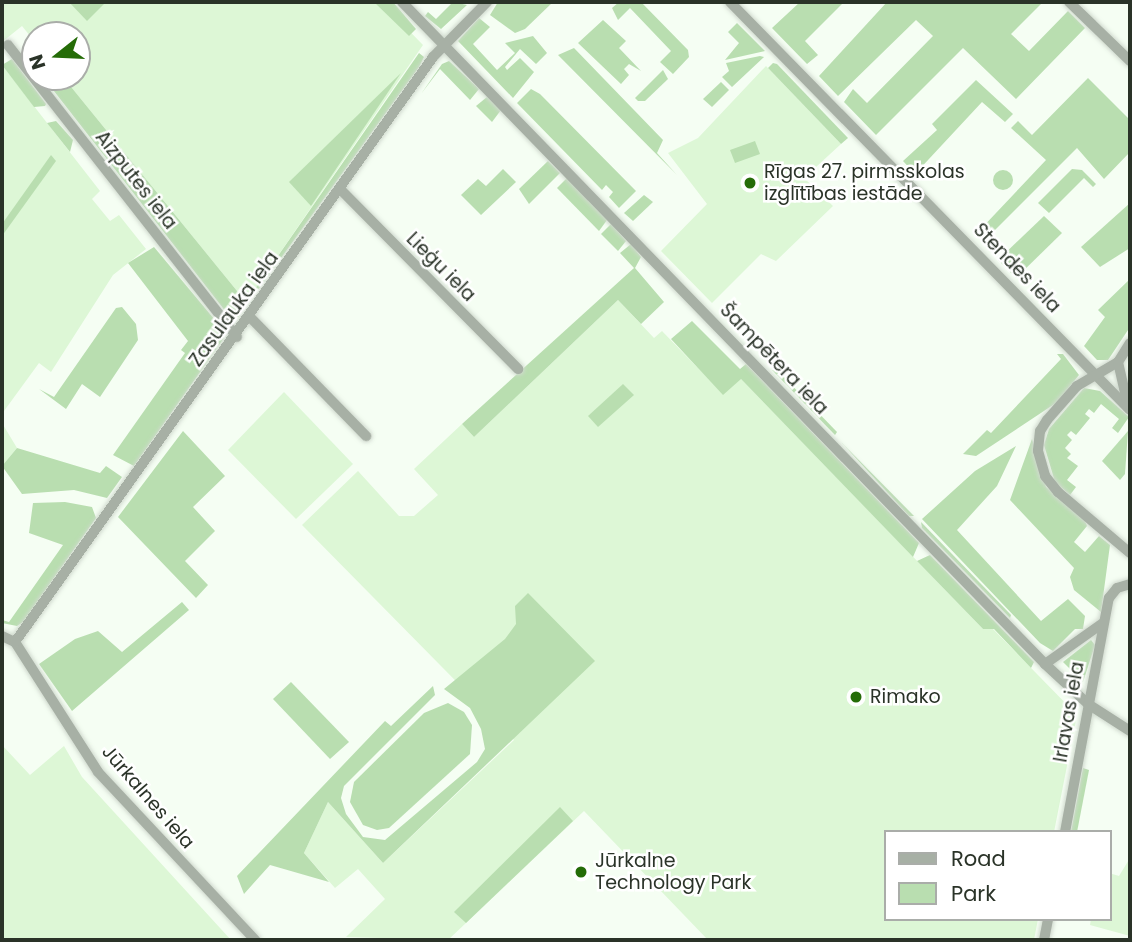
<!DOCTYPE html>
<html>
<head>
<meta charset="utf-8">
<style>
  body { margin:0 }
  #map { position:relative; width:1132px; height:942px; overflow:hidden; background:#f5fef3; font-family:Poppins,sans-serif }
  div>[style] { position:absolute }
  .built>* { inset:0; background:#ddf7d6 }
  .green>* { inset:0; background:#b9deb0 }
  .round { border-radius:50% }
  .roads { filter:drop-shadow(0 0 2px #d0d9ce) drop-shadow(0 0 2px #d0d9ce) }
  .street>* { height:10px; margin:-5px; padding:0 5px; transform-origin:5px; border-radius:5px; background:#a7b0a5 }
  .dots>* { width:19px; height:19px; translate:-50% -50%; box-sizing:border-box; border:4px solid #fff; border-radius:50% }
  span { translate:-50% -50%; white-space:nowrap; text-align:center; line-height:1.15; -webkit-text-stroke:5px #fff; paint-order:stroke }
  .poi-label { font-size:19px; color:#2a3328 }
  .left { translate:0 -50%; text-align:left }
  .street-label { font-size:19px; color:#2a3328 }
  .frame { position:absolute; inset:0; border:4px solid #2a3328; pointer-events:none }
  .legend { position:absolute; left:884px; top:830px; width:228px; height:91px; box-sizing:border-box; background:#fff; border:2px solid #aaada9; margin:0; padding:9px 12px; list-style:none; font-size:21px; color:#2a3328 }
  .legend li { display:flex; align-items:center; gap:14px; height:35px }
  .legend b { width:35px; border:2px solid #aaada9 }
  .north { position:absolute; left:21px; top:21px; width:70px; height:70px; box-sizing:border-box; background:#fff; border:2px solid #aaada9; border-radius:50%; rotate:252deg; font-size:19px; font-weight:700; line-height:28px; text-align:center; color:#2a3328 }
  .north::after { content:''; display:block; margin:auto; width:24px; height:32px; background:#256c08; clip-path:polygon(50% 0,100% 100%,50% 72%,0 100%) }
</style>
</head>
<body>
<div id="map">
  <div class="built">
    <div style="clip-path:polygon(2px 2px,381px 2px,423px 45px,246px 302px,63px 77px,77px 77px,77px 35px,35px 35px,35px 42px,22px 26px,2px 42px)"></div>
    <div style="clip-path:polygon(2px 65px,100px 191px,92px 199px,110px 221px,119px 215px,146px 249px,113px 275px,51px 372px,39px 363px,4px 411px)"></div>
    <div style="clip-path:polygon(766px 66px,841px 144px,804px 178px,833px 206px,776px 261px,761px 254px,712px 303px,661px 251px,707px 204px,668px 153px,698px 138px)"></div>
    <div style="clip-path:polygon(618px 300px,654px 338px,662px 331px,723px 394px,740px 378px,983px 629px,993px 629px,1077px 715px,1054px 832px,885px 832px,885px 919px,1038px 919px,1034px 940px,708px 940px,584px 811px,448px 940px,346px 937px,385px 899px,358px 869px,335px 888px,304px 853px,328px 802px,383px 863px,514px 740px,302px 525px,358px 471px,399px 516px,414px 516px,438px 495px,414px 469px,462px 424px,474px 437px)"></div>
    <div style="clip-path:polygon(284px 392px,353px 464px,296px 519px,228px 450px)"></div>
    <div style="clip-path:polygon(2px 423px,17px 448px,2px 466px)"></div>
    <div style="clip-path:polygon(2px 745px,30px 775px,64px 746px,82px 777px,231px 940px,2px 940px)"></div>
    <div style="clip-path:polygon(1130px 858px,1130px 936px,1090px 925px,1091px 919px,1109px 919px,1109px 873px,1119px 876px)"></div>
  </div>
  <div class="green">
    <div style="clip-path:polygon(69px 2px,106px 2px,87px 21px)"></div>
    <div style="clip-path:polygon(374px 2px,393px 2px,416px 29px,409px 36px)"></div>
    <div style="clip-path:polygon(453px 2px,467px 5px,441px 29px,425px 16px,428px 12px,436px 19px)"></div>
    <div style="clip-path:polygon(498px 2px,553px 2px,525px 29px,515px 33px,490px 15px)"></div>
    <div style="clip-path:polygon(619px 2px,641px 2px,688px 50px,689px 57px,673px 74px,660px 62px,671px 51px,630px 8px,618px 20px,612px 8px)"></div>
    <div style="clip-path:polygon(800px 2px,844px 2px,805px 41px,818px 55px,807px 64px,772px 28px)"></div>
    <div style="clip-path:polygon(887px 2px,1043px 2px,1011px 34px,1029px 51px,1068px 11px,1085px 28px,1016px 99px,963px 48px,876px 135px,844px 102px,853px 89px,867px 103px,933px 36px,916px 20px,838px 96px,819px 76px)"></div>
    <div style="clip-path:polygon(479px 18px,490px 27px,473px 44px,497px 70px,515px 53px,505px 43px,533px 36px,547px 53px,536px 64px,520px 49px,505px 67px,507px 70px,520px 58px,534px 72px,513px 98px,458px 41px)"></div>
    <div style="clip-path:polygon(603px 20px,626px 41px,619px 48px,641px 71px,629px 64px,624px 69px,629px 75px,621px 84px,578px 43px)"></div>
    <div style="clip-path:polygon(737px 23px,765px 51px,725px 60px,739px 43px,728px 32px)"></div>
    <div style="clip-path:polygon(574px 48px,663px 140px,657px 153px,677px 175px,558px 55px)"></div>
    <div style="clip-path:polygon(419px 53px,424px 57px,419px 67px,237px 319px,226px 312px,43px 77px,63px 77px,246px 302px)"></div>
    <div style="clip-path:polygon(760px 56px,764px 57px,732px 87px,722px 77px,729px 71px,726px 63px)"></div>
    <div style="clip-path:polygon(12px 59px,46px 104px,45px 106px,34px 107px,2px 65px)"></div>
    <div style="clip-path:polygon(449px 61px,479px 89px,470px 100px,440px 69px,421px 94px,442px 64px)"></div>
    <div style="clip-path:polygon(773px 63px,777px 64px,848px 138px,841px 144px,768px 68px)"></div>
    <div style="clip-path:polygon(663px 70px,668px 79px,645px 101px,638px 101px,635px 98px)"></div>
    <div style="clip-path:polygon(401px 73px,311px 206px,289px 182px)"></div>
    <div style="clip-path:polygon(1088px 78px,1130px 120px,1130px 152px,1104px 179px,1077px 148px,986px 239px,978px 232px,1046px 160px,1011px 128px,1018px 121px,1032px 135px)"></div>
    <div style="clip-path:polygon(976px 80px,1013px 114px,1005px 122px,982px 102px,915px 174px,903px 161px,937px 130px,932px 124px)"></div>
    <div style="clip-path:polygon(721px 82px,729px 90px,712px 107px,703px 99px)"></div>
    <div style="clip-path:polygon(531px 89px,540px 94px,636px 191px,619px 208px,609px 197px,613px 192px,606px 185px,602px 190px,517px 103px)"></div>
    <div style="clip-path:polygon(487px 97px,501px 110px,492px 122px,476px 106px)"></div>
    <div style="clip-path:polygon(56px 121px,73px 140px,70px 152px,47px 123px)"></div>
    <div style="clip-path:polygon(755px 141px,760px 154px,735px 163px,730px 150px)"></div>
    <div style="clip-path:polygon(51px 155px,56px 161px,2px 236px,2px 224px)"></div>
    <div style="clip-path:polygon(548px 161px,560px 173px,529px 204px,519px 189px)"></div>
    <div style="clip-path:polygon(503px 169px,516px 182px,481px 215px,461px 195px,478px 179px,486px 186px)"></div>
    <div style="clip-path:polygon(1072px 169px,1082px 170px,1096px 184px,1093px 187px,1084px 178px,1049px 213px,1038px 203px)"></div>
    <div class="round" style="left:993px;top:170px;width:20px;height:20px"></div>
    <div style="clip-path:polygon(567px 178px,607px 220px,599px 231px,557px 188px)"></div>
    <div style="clip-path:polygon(644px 195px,653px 202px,633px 221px,624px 213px)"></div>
    <div style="clip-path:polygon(1130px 203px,1130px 248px,1100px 267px,1081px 247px)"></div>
    <div style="clip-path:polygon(1044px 216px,1062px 233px,1016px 278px,998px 260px)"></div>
    <div style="clip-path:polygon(611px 224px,626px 241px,618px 251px,601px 234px)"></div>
    <div style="clip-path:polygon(631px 244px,641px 257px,635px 268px,664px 302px,641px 324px,618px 300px,474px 437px,462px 424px,634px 268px,620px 253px)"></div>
    <div style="clip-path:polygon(154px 247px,220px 326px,224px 338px,134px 466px,113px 455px,185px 353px,181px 350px,188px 341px,128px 263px)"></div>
    <div style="clip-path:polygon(1130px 279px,1130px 327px,1108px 360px,1097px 360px,1084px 346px,1105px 317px,1098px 310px)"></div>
    <div style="clip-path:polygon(122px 307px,136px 324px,138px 340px,100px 397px,82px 384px,66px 409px,39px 389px,54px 397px,116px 308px)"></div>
    <div style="clip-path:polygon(692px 321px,740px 369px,746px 364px,919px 543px,913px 557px,741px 379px,723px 395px,671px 339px)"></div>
    <div style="clip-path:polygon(1057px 354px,1063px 354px,1079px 375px,1056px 403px,976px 456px,963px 454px,987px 430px,991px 433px,1061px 359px)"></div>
    <div style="clip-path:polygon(777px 370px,837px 432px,835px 435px,772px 370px)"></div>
    <div style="clip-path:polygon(623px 384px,634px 395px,598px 427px,588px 416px)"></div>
    <div style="clip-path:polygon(1084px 388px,1100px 391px,1129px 417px,1118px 433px,1112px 428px,1119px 419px,1101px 404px,1094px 413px,1089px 409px,1085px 414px,1090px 418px,1076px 435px,1071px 431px,1067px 435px,1072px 440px,1065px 448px,1071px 454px,1067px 458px,1078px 466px,1067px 480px,1076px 487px,1070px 495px,1055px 482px,1044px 445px,1049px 429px)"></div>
    <div style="clip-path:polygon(183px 431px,225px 476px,193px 507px,215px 531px,185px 561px,208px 585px,196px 598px,118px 517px)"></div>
    <div style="clip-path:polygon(1128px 431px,1125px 474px,1120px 480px,1102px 461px)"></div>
    <div style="clip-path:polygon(1032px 439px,1046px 487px,1085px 521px,1087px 526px,1074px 542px,1085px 552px,1099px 536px,1110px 545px,1101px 612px,1074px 590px,1070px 577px,1074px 568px,1010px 500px)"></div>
    <div style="clip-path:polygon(841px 442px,914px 516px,909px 516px)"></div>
    <div style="clip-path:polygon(1016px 446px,997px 486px,957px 530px,1041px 621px,1068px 599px,1085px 616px,1083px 629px,1075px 629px,1053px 651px,1040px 643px,922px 519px,975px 471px)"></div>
    <div style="clip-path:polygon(17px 448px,100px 473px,106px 466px,122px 477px,107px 498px,74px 490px,22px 494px,2px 466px)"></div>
    <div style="clip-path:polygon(65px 502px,92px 507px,96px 518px,23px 622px,17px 626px,2px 623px,2px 620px,9px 622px,63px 545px,29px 533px,33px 503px)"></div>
    <div style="clip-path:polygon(921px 522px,1011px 615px,1010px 618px,922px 528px)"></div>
    <div style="clip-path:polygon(930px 555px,1034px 662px,1031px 668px,994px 629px,983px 629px,917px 561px)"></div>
    <div style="clip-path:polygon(528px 593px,595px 661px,383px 863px,328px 802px,304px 853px,329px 882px,270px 865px,244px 894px,237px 876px,385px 721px,391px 726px,433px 686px,435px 695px,344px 786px,341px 798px,346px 814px,363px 837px,385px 840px,477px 762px,485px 749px,481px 729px,470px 708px,444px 689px,505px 639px,516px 624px,515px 606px)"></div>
    <div style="clip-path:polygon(182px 602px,189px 610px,72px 711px,39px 664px,75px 639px,98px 631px,122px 652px)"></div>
    <div style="clip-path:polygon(1091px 640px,1095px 645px,1083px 682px,1063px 662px)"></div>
    <div style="clip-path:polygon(291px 682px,349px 742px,330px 759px,273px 699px)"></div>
    <div style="clip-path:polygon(448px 703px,464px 712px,472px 725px,470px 754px,389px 828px,377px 830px,363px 825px,350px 802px,354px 782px,424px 713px)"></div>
    <div style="clip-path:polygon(1083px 768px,1089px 770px,1077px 832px,1071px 832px)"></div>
    <div style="clip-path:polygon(560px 807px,573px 821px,466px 923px,454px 912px)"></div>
  </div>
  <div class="roads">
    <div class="street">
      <div style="left:402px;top:2px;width:923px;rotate:45.83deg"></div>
      <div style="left:1045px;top:664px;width:59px;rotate:42.9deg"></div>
      <div style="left:1088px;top:704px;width:50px;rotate:32.7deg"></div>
      <div style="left:730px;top:2px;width:571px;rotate:45.57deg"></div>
      <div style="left:1069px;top:2px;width:85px;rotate:44deg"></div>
      <div style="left:8px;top:45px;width:371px;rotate:51.9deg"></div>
      <div style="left:341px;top:190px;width:252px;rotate:45.3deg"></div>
      <div style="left:251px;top:318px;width:165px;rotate:45.7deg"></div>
      <div style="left:1130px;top:343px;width:22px;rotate:122deg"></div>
      <div style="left:1118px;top:362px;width:48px;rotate:149.7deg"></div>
      <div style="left:1077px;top:386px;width:45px;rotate:131.4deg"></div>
      <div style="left:1047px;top:420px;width:13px;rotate:122deg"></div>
      <div style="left:1040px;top:431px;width:20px;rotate:96deg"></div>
      <div style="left:1038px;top:451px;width:26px;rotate:74deg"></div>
      <div style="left:1045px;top:476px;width:21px;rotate:51deg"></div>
      <div style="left:1058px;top:492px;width:94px;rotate:40.3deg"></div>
      <div style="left:1118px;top:362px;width:45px;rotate:77.2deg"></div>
      <div style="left:2px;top:636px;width:14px;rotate:25deg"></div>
      <div style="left:15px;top:642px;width:154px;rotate:57.4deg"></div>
      <div style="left:98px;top:772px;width:230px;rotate:46.9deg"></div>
      <div style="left:15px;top:642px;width:719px;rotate:-54.45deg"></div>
      <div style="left:433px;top:57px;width:77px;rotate:-45.5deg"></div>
      <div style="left:1045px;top:664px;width:71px;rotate:-35.3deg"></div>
      <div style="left:1065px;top:832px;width:238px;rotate:-79.4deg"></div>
      <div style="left:1109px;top:598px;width:13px;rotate:-51deg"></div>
      <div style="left:1117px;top:588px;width:14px;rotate:-17deg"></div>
      <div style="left:1044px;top:940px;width:21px;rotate:-79deg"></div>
    </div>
  </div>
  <div class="dots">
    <div style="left:750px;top:183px;background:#256c08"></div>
    <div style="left:856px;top:697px;background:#256c08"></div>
    <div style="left:581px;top:872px;background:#256c08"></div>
  </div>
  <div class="poi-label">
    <span class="left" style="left:764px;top:183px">Rīgas 27. pirmsskolas<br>izglītības iestāde</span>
    <span class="left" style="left:870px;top:697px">Rimako</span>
    <span class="left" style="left:595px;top:872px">Jūrkalne<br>Technology Park</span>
  </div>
  <div class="street-label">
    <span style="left:136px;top:180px;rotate:52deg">Aizputes iela</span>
    <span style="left:441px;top:267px;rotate:45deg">Lieģu iela</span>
    <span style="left:1017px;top:268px;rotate:46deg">Stendes iela</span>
    <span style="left:234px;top:309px;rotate:-54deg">Zasulauka iela</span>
    <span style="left:774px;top:359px;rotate:46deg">Šampētera iela</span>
    <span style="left:1069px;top:712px;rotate:-80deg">Irlavas iela</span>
    <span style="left:148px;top:797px;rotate:49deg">Jūrkalnes iela</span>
  </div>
  <div class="frame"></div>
  <ul class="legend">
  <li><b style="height:9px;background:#a7b0a5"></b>Road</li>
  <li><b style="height:19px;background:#b9deb0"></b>Park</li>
  </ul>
  <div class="north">N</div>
</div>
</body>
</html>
